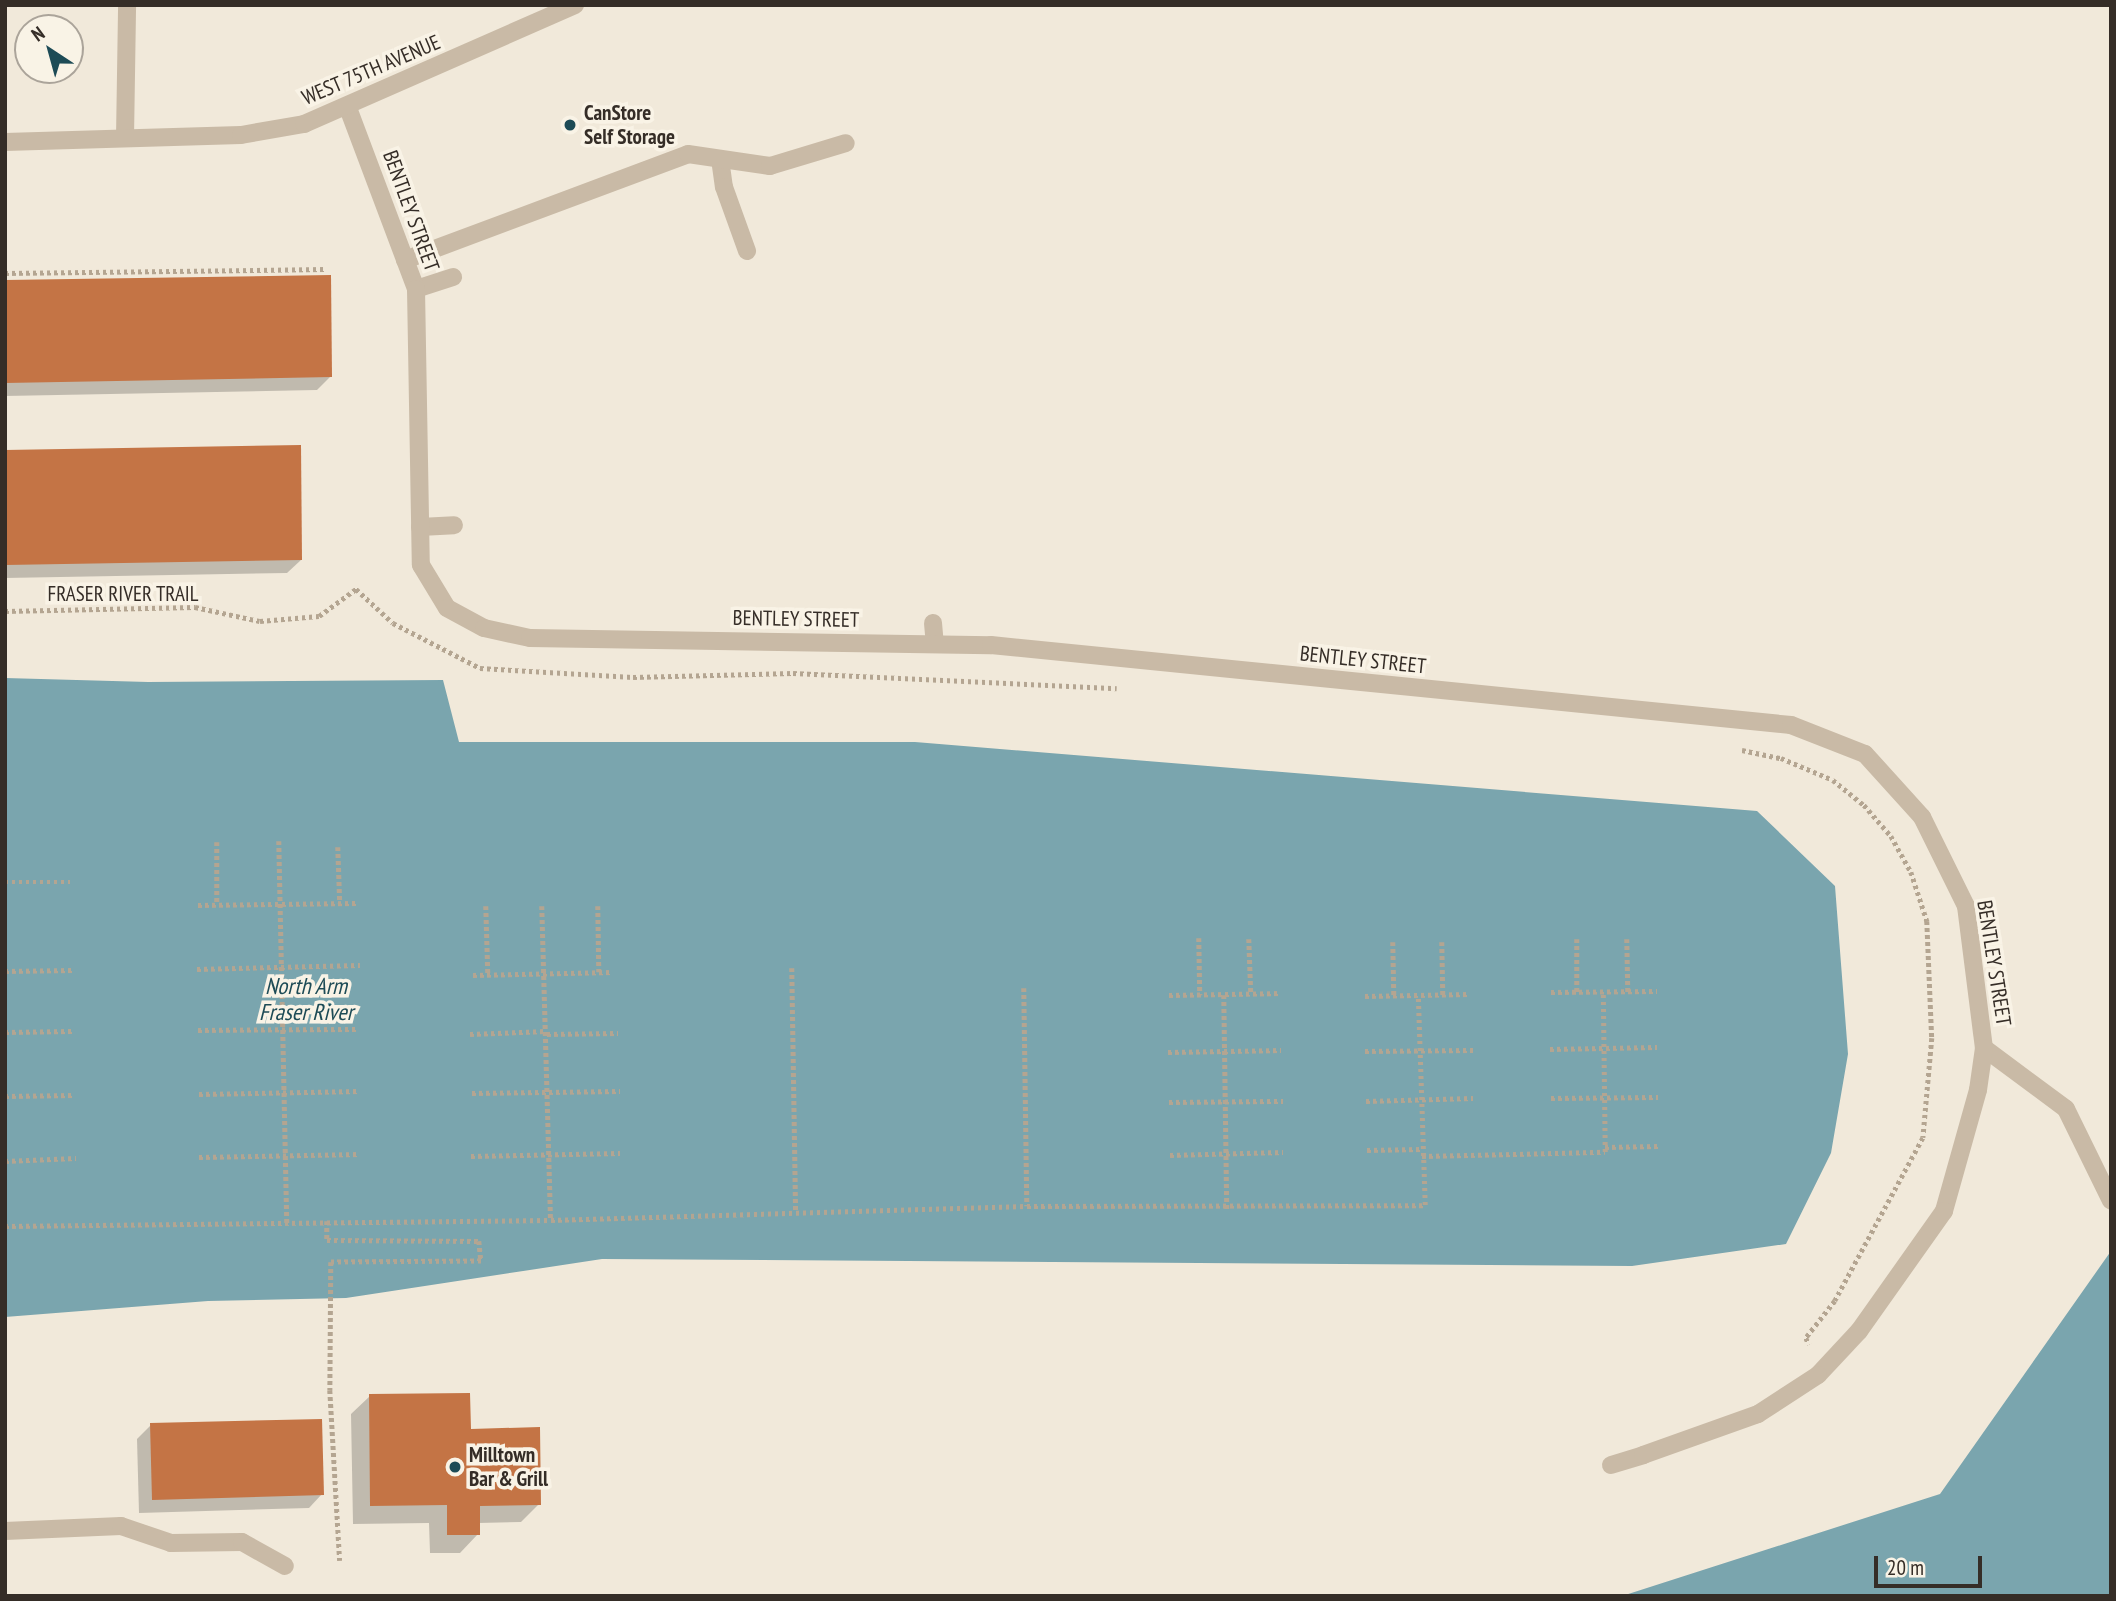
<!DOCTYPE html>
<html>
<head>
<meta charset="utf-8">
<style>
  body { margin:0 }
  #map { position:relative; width:2116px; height:1601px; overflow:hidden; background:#f1e9da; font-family:"PT Sans Narrow",sans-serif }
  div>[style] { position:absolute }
  .water>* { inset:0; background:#7aa5ae }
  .shadow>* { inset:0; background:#0003 }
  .building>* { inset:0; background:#c47445 }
  .path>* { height:4.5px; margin-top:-2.25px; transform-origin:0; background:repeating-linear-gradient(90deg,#b4a591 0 3.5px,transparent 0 7px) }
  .lane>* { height:18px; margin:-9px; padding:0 9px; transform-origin:9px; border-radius:9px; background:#c9baa6 }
  .street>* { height:18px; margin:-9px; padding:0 9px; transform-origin:9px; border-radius:9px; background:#c9baa6 }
  .dots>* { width:19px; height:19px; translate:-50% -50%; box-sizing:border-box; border:4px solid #f9f3e6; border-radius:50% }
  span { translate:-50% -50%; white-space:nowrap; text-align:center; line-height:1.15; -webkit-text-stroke:7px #f9f3e6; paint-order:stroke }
  .street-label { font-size:21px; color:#352d27 }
  .poi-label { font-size:21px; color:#352d27; font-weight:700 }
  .left { translate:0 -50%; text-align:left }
  .water-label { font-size:23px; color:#1d4b56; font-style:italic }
  .frame { position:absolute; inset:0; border:7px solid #352d27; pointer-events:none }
  .north { position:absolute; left:14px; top:14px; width:70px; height:70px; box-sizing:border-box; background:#f9f3e6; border:2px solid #aba49a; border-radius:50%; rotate:324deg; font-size:19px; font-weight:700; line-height:28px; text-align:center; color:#352d27 }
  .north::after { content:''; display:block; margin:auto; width:24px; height:32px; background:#1d4b56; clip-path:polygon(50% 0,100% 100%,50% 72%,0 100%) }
  .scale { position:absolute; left:1874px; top:1556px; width:108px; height:32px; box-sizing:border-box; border:4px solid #352d27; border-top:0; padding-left:9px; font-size:21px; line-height:24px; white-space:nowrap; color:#352d27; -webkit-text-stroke:5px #f9f3e6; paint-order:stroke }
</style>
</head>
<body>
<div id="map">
  <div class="water">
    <div style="clip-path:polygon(5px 678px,148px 682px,443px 680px,459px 742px,915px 742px,1757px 811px,1835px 886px,1848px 1054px,1831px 1153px,1786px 1244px,1632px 1266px,602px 1259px,346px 1298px,208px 1301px,5px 1317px)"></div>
    <div style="clip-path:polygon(2111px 1251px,2111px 1596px,1622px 1596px,1940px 1494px)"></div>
  </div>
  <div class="shadow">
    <div style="clip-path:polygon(5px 282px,331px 376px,317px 390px,5px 396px)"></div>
    <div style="clip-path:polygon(5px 451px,301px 560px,287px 573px,5px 578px)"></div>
    <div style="clip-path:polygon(370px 1396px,469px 1430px,539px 1504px,521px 1522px,478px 1523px,478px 1534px,460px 1553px,430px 1553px,429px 1523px,353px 1524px,351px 1414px)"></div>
    <div style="clip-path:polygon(151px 1425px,322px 1494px,309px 1508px,139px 1513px,137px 1439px)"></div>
  </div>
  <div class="building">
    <div style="clip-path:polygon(331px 275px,332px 377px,5px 383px,5px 280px)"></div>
    <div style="clip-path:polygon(301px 445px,302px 560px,5px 565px,5px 450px)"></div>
    <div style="clip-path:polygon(470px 1393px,471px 1429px,540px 1427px,541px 1505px,480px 1506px,480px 1535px,447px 1535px,447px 1505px,370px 1506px,369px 1394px)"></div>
    <div style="clip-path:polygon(322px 1419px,324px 1495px,152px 1500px,150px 1423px)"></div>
  </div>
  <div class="path">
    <div style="left:5px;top:273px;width:320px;rotate:-0.7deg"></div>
    <div style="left:5px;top:611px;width:190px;rotate:-1.2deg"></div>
    <div style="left:195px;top:607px;width:66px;rotate:12.2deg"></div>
    <div style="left:260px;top:621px;width:59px;rotate:-4.8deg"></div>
    <div style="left:319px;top:616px;width:46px;rotate:-36.1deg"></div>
    <div style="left:356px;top:589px;width:50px;rotate:42.6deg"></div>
    <div style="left:393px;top:623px;width:98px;rotate:27.3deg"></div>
    <div style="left:480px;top:668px;width:153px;rotate:3.4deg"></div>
    <div style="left:633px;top:677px;width:160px;rotate:-1.4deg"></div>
    <div style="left:793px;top:673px;width:324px;rotate:2.7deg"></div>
    <div style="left:1742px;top:750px;width:40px;rotate:12deg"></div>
    <div style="left:1781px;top:758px;width:56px;rotate:22.9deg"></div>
    <div style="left:1833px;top:780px;width:40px;rotate:39deg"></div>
    <div style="left:1864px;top:805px;width:41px;rotate:48.9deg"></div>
    <div style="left:1891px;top:836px;width:41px;rotate:60.9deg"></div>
    <div style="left:1911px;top:872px;width:52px;rotate:71.9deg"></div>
    <div style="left:1927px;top:921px;width:117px;rotate:87.6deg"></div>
    <div style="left:1932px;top:1038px;width:100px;rotate:95.1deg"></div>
    <div style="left:1923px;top:1138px;width:185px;rotate:118.4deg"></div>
    <div style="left:1835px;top:1301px;width:47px;rotate:128.1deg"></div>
    <div style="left:1806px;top:1338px;width:7px;rotate:63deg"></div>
    <div style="left:279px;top:841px;width:382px;rotate:88.8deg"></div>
    <div style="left:217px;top:842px;width:62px;rotate:90deg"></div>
    <div style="left:338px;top:847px;width:56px;rotate:88deg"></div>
    <div style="left:5px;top:882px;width:65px"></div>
    <div style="left:198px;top:905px;width:158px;rotate:-0.7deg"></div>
    <div style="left:486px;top:906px;width:69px;rotate:88.3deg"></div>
    <div style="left:542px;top:906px;width:314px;rotate:88.4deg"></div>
    <div style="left:598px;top:906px;width:66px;rotate:89.1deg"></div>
    <div style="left:1199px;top:938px;width:57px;rotate:89deg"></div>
    <div style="left:1249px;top:939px;width:55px;rotate:87.9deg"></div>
    <div style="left:1577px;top:939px;width:53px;rotate:90deg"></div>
    <div style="left:1627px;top:939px;width:53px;rotate:88.9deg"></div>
    <div style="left:1393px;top:942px;width:54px;rotate:88.9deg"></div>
    <div style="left:1442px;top:942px;width:53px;rotate:88.9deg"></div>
    <div style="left:792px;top:968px;width:243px;rotate:89.1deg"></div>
    <div style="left:197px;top:969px;width:163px;rotate:-1.4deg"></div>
    <div style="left:5px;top:971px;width:69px;rotate:-0.8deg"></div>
    <div style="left:473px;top:975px;width:140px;rotate:-1.2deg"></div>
    <div style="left:1024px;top:988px;width:218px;rotate:89.2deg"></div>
    <div style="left:1551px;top:992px;width:106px;rotate:-0.5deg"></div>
    <div style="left:1169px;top:995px;width:111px;rotate:-1deg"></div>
    <div style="left:1224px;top:995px;width:214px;rotate:89.2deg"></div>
    <div style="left:1365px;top:996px;width:104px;rotate:-1.1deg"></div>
    <div style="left:198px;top:1030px;width:161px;rotate:-0.4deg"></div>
    <div style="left:5px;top:1032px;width:67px;rotate:-0.9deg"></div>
    <div style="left:470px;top:1034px;width:77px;rotate:-2.2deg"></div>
    <div style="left:547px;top:1034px;width:71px;rotate:-0.8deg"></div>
    <div style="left:1550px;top:1049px;width:107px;rotate:-1.1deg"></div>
    <div style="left:1365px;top:1051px;width:108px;rotate:-0.5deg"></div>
    <div style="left:1168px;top:1052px;width:113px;rotate:-1deg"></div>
    <div style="left:472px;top:1093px;width:148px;rotate:-0.8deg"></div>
    <div style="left:199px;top:1094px;width:160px;rotate:-1.1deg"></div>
    <div style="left:5px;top:1096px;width:70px;rotate:-0.8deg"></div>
    <div style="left:1551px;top:1098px;width:107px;rotate:-0.5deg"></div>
    <div style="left:1366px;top:1101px;width:107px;rotate:-1.6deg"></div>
    <div style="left:1169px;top:1102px;width:114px;rotate:-0.5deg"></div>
    <div style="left:1605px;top:1147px;width:53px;rotate:-1.1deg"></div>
    <div style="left:1367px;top:1150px;width:55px;rotate:-1deg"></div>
    <div style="left:1170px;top:1155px;width:113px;rotate:-1.5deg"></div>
    <div style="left:471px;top:1156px;width:149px;rotate:-1.2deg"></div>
    <div style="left:1422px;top:1156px;width:183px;rotate:-1.3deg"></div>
    <div style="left:1605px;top:1152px;width:160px;rotate:-90.7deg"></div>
    <div style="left:199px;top:1157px;width:161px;rotate:-1.1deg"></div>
    <div style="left:5px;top:1161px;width:71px;rotate:-2.4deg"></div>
    <div style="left:327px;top:1221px;width:19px;rotate:90deg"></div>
    <div style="left:327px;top:1240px;width:152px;rotate:0.4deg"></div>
    <div style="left:479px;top:1241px;width:20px;rotate:84deg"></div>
    <div style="left:481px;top:1261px;width:150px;rotate:179.6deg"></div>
    <div style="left:331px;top:1262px;width:128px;rotate:90.4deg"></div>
    <div style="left:330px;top:1390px;width:171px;rotate:86.7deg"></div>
    <div style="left:5px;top:1226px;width:546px;rotate:-0.63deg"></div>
    <div style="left:551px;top:1220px;width:476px;rotate:-1.7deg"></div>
    <div style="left:1027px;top:1206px;width:398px;rotate:-0.1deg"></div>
    <div style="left:1425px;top:1205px;width:209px;rotate:-91.9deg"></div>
  </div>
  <div class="lane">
    <div style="left:125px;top:138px;width:133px;rotate:-89.1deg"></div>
    <div style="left:720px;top:159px;width:28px;rotate:82deg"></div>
    <div style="left:724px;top:187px;width:68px;rotate:70.2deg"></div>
    <div style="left:405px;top:260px;width:302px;rotate:-20.5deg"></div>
    <div style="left:688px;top:154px;width:83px;rotate:8.3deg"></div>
    <div style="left:770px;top:166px;width:79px;rotate:-16.8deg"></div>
    <div style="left:416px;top:289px;width:39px;rotate:-18deg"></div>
    <div style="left:420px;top:527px;width:34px;rotate:-3deg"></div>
    <div style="left:933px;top:623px;width:21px;rotate:85deg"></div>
    <div style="left:1984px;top:1048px;width:102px;rotate:36.6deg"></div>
    <div style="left:2066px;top:1109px;width:102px;rotate:63.9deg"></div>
    <div style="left:1611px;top:1465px;width:34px;rotate:-17deg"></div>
    <div style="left:5px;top:1531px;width:116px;rotate:-2.5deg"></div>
    <div style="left:121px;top:1526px;width:53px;rotate:18.8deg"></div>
    <div style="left:171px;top:1543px;width:71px;rotate:-0.8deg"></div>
    <div style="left:242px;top:1542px;width:49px;rotate:29.2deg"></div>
  </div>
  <div class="street">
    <div style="left:348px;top:108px;width:193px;rotate:69.4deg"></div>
    <div style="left:416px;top:289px;width:276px;rotate:89deg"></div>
    <div style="left:421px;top:565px;width:50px;rotate:58.8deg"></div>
    <div style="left:447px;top:608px;width:42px;rotate:28.4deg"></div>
    <div style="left:484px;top:628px;width:47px;rotate:12.3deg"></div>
    <div style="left:530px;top:638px;width:461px;rotate:0.9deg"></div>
    <div style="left:991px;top:645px;width:804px;rotate:5.71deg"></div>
    <div style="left:1791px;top:725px;width:79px;rotate:21.4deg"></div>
    <div style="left:1865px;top:754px;width:85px;rotate:47.9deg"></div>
    <div style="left:1922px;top:817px;width:99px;rotate:63.7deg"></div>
    <div style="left:1966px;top:906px;width:143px;rotate:82.8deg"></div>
    <div style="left:1984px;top:1048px;width:42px;rotate:98.1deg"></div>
    <div style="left:1978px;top:1090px;width:126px;rotate:105.7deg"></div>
    <div style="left:1944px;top:1211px;width:147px;rotate:125.3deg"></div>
    <div style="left:1859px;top:1331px;width:60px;rotate:133deg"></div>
    <div style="left:1818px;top:1375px;width:72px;rotate:147deg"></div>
    <div style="left:1758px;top:1414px;width:122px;rotate:160.4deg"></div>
    <div style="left:5px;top:142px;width:236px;rotate:-1.7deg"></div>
    <div style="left:241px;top:135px;width:64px;rotate:-9.9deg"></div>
    <div style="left:304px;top:124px;width:296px;rotate:-23.7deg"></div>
  </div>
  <div class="dots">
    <div style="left:570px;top:125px;background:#1d4b56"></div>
    <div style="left:455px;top:1467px;background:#1d4b56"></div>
  </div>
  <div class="street-label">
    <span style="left:371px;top:70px;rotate:-23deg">WEST 75TH AVENUE</span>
    <span style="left:411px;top:211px;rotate:70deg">BENTLEY STREET</span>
    <span style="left:123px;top:594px">FRASER RIVER TRAIL</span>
    <span style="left:796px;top:619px;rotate:1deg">BENTLEY STREET</span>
    <span style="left:1363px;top:660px;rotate:6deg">BENTLEY STREET</span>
    <span style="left:1994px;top:963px;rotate:81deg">BENTLEY STREET</span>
  </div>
  <div class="poi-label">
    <span class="left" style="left:584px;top:125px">CanStore<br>Self Storage</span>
    <span class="left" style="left:469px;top:1467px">Milltown<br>Bar &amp; Grill</span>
  </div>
  <div class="water-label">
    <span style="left:306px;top:999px">North Arm<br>Fraser River</span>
  </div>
  <div class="frame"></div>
  <div class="north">N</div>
  <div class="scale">20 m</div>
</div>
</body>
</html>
